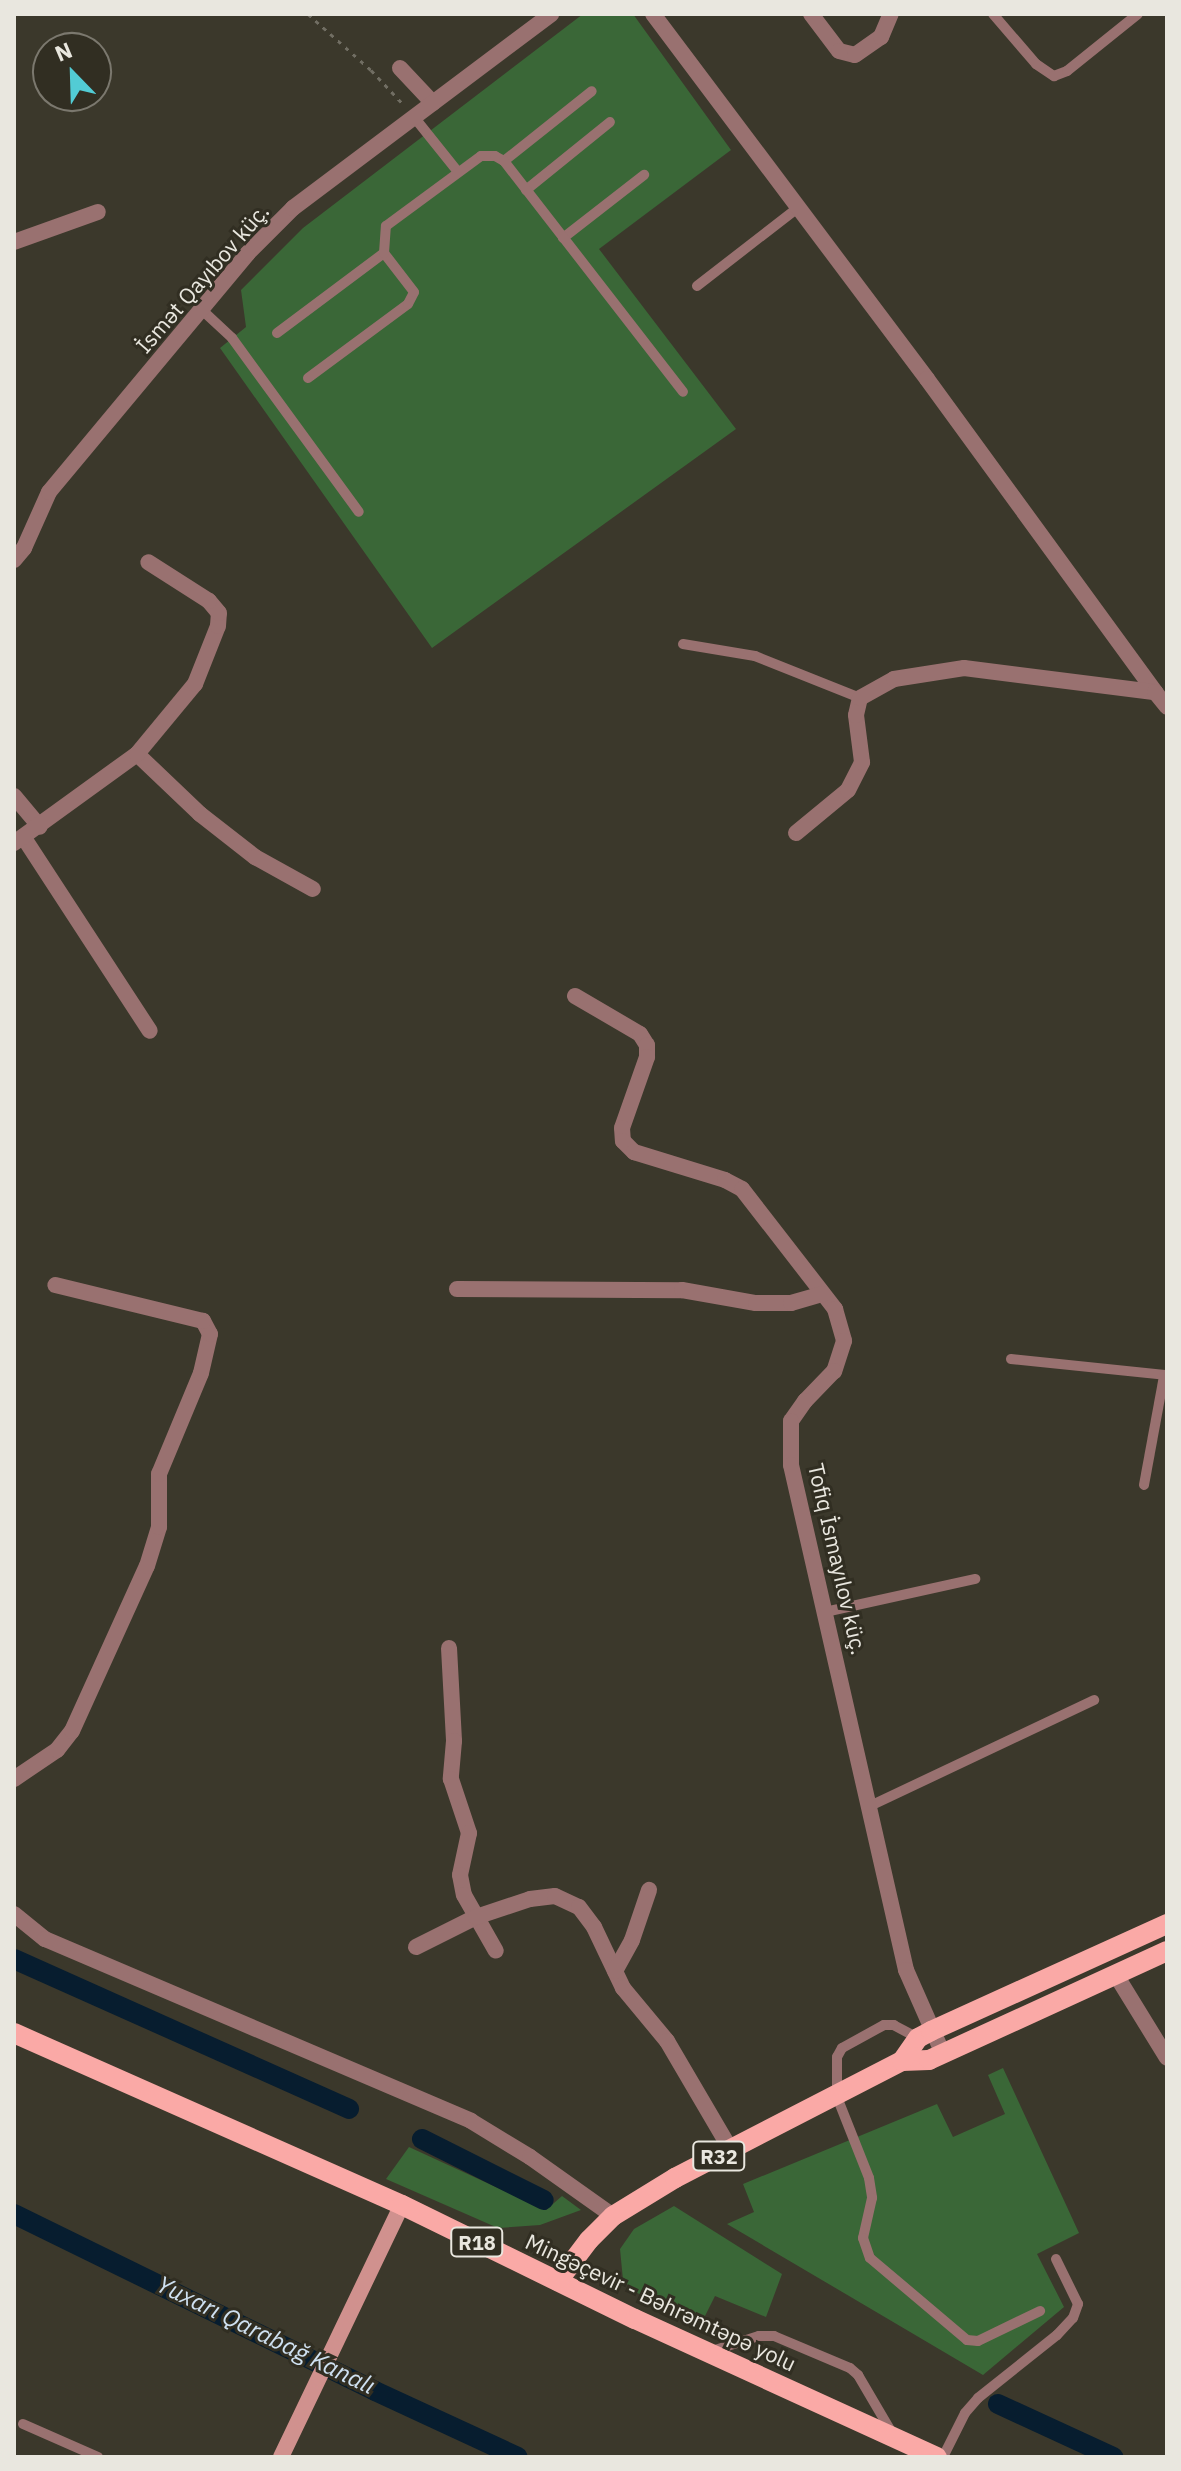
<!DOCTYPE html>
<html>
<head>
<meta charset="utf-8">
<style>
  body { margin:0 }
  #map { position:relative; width:1181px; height:2471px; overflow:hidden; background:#3b382b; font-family:"IBM Plex Sans",sans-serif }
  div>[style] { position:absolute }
  .green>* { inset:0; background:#3a6737 }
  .canal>* { height:20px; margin:-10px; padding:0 10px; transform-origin:10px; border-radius:10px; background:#071d2f }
  .path>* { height:3px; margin-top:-1.5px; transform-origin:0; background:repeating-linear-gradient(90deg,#716e63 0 4px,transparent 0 10px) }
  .lane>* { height:10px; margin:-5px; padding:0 5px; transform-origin:5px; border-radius:5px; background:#997170 }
  .street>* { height:16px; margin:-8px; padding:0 8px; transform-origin:8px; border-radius:8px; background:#997170 }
  .secondary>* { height:16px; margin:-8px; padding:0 8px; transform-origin:8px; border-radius:8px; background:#d0918e }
  .primary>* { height:20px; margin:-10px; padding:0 10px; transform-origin:10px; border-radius:10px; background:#faa9a6 }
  span { translate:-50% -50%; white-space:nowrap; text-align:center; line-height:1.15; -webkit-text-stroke:6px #312e22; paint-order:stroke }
  .shield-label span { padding:2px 6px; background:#312e22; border:2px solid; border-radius:6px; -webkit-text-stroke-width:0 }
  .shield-label { font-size:20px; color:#e9e7df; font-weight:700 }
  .street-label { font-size:22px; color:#e9e7df }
  .water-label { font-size:24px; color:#cfe1f1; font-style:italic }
  .frame { position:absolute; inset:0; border:16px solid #e9e7df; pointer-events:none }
  .north { position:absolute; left:32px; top:32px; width:80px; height:80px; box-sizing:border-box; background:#312e22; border:2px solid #7b786e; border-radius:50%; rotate:337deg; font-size:22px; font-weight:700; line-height:32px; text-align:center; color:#e9e7df }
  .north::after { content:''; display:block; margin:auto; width:28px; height:36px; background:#52ccd5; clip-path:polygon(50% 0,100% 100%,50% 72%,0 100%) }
</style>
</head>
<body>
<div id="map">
  <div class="green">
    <div style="clip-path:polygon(583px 14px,633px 14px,731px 150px,599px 249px,736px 429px,432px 648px,220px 348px,246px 327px,241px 290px,303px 228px)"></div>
    <div style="clip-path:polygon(1003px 2068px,1079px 2233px,1037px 2254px,1064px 2307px,983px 2375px,727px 2224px,754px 2212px,743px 2184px,937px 2104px,953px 2137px,1005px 2114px,988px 2075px)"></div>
    <div style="clip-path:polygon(409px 2147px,546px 2210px,562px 2196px,581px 2210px,540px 2225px,498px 2228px,386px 2179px)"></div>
    <div style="clip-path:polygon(674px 2206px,782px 2274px,766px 2317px,715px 2296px,702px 2322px,635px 2292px,623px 2280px,620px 2249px,634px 2229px)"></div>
  </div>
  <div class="canal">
    <div style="left:14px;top:1959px;width:367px;rotate:24.1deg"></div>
    <div style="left:422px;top:2139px;width:136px;rotate:26.6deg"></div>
    <div style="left:14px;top:2214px;width:402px;rotate:26.1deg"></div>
    <div style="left:375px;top:2391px;width:157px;rotate:24.8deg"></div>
    <div style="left:998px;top:2404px;width:127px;rotate:24.7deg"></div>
  </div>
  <div class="path">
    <div style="left:308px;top:14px;width:84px;rotate:41.6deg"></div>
    <div style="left:371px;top:70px;width:48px;rotate:46.7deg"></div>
  </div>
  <div class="lane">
    <div style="left:993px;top:14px;width:66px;rotate:49.3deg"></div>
    <div style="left:1036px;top:64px;width:22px;rotate:34deg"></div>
    <div style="left:1054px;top:76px;width:14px;rotate:-21deg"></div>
    <div style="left:1067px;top:71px;width:91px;rotate:-38.8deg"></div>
    <div style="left:414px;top:117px;width:70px;rotate:51.3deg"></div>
    <div style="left:504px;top:161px;width:112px;rotate:-38.5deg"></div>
    <div style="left:526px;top:190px;width:108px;rotate:-39deg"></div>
    <div style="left:563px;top:238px;width:103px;rotate:-37.9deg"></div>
    <div style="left:697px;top:286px;width:129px;rotate:-37.8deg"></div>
    <div style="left:202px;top:310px;width:41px;rotate:43deg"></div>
    <div style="left:232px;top:338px;width:215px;rotate:53.9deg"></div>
    <div style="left:277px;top:333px;width:134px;rotate:-36.8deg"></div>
    <div style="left:308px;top:378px;width:124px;rotate:-36.5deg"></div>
    <div style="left:408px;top:304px;width:13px;rotate:-63deg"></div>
    <div style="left:414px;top:292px;width:49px;rotate:-127.6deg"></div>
    <div style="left:384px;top:253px;width:27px;rotate:-86deg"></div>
    <div style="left:386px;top:226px;width:118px;rotate:-36.4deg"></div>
    <div style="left:481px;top:156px;width:14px"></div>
    <div style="left:495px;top:156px;width:10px;rotate:29deg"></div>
    <div style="left:504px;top:161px;width:292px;rotate:52.2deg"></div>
    <div style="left:683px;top:644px;width:73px;rotate:9.5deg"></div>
    <div style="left:755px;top:656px;width:113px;rotate:21.8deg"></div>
    <div style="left:1011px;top:1359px;width:157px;rotate:5.9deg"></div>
    <div style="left:1144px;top:1485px;width:111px;rotate:-79.6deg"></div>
    <div style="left:825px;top:1612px;width:154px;rotate:-12.4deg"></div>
    <div style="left:870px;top:1806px;width:248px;rotate:-25.3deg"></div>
    <div style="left:918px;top:2038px;width:27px;rotate:-152deg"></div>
    <div style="left:894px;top:2025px;width:10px;rotate:180deg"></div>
    <div style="left:884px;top:2025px;width:48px;rotate:151.3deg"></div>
    <div style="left:842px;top:2048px;width:10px;rotate:119deg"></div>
    <div style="left:837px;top:2057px;width:40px;rotate:90deg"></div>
    <div style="left:837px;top:2097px;width:87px;rotate:68.4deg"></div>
    <div style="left:869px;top:2178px;width:20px;rotate:81deg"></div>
    <div style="left:872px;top:2198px;width:41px;rotate:102.7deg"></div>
    <div style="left:863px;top:2238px;width:21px;rotate:71deg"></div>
    <div style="left:870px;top:2258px;width:127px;rotate:40.2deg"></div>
    <div style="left:967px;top:2340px;width:11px;rotate:5deg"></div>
    <div style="left:978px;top:2341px;width:69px;rotate:-25.8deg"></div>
    <div style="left:712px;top:2351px;width:49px;rotate:-17.7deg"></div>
    <div style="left:759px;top:2336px;width:15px"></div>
    <div style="left:774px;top:2336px;width:82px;rotate:22.8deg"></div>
    <div style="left:850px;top:2368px;width:11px;rotate:41deg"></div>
    <div style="left:858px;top:2375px;width:67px;rotate:59.6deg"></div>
    <div style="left:23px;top:2424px;width:82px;rotate:23.7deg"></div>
    <div style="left:943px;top:2457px;width:49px;rotate:-63.4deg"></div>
    <div style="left:965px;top:2413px;width:20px;rotate:-49deg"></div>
    <div style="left:978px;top:2398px;width:101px;rotate:-38.6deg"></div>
    <div style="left:1057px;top:2335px;width:23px;rotate:-47deg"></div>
    <div style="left:1073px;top:2318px;width:15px;rotate:-70deg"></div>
    <div style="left:1078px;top:2304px;width:50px;rotate:-116.1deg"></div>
  </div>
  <div class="street">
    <div style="left:653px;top:14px;width:456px;rotate:53.1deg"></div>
    <div style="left:927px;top:379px;width:387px;rotate:53.9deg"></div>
    <div style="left:811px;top:14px;width:46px;rotate:52.9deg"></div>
    <div style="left:839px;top:51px;width:16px;rotate:14deg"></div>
    <div style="left:855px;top:55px;width:32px;rotate:-35deg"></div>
    <div style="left:881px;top:37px;width:25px;rotate:-67deg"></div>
    <div style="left:400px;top:68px;width:48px;rotate:46.7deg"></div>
    <div style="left:14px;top:242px;width:89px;rotate:-19.7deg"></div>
    <div style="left:14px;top:560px;width:16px;rotate:-50deg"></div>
    <div style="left:24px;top:548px;width:61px;rotate:-65.9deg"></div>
    <div style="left:49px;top:492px;width:310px;rotate:-50.2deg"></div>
    <div style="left:247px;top:254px;width:65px;rotate:-45deg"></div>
    <div style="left:293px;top:208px;width:323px;rotate:-36.9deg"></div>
    <div style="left:137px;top:754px;width:87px;rotate:43.6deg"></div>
    <div style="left:200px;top:814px;width:70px;rotate:38deg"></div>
    <div style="left:255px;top:857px;width:66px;rotate:28.9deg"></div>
    <div style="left:14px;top:796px;width:40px;rotate:50deg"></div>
    <div style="left:796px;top:833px;width:67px;rotate:-39.6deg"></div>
    <div style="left:848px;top:790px;width:31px;rotate:-63deg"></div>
    <div style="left:862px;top:762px;width:47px;rotate:-97.3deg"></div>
    <div style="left:856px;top:715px;width:17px;rotate:-77deg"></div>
    <div style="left:860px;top:698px;width:39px;rotate:-29deg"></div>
    <div style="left:894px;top:679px;width:71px;rotate:-8.9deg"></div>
    <div style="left:964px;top:668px;width:193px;rotate:7.2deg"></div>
    <div style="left:1155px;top:692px;width:19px;rotate:51deg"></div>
    <div style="left:24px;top:838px;width:230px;rotate:56.9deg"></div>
    <div style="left:14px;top:843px;width:152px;rotate:-35.9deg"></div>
    <div style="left:137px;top:754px;width:91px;rotate:-50.4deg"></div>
    <div style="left:195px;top:684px;width:62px;rotate:-68.4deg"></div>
    <div style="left:218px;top:626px;width:13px;rotate:-86deg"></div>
    <div style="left:219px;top:613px;width:16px;rotate:-130deg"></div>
    <div style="left:209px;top:601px;width:72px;rotate:-147.4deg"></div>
    <div style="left:575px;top:996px;width:75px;rotate:30.3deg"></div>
    <div style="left:640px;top:1034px;width:13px;rotate:58deg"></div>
    <div style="left:647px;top:1045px;width:12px;rotate:90deg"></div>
    <div style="left:647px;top:1057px;width:75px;rotate:109.4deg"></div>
    <div style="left:622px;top:1128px;width:13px;rotate:86deg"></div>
    <div style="left:623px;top:1141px;width:16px;rotate:45deg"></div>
    <div style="left:634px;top:1152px;width:95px;rotate:17.1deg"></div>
    <div style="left:725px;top:1180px;width:19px;rotate:28deg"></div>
    <div style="left:742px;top:1189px;width:152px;rotate:52.2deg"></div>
    <div style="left:835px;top:1309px;width:33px;rotate:74deg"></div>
    <div style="left:844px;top:1341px;width:32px;rotate:108deg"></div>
    <div style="left:834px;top:1371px;width:42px;rotate:134deg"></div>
    <div style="left:805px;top:1401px;width:24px;rotate:125deg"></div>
    <div style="left:791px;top:1421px;width:44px;rotate:90deg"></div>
    <div style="left:791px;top:1465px;width:518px;rotate:77.17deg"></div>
    <div style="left:906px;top:1970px;width:92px;rotate:66.2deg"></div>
    <div style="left:457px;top:1289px;width:225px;rotate:0.3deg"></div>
    <div style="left:682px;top:1290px;width:75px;rotate:10deg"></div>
    <div style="left:756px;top:1303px;width:35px"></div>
    <div style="left:791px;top:1303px;width:33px;rotate:-16deg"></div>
    <div style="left:449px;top:1648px;width:93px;rotate:86.9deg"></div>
    <div style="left:454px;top:1741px;width:38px;rotate:95deg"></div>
    <div style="left:451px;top:1779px;width:57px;rotate:71.6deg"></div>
    <div style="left:469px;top:1833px;width:43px;rotate:102.1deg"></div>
    <div style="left:460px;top:1875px;width:20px;rotate:79deg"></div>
    <div style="left:464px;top:1895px;width:64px;rotate:60.3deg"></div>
    <div style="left:14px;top:1779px;width:52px;rotate:-34deg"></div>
    <div style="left:57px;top:1750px;width:24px;rotate:-52deg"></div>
    <div style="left:72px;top:1731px;width:181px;rotate:-65.6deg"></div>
    <div style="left:147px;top:1566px;width:41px;rotate:-72.9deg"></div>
    <div style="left:159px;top:1527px;width:53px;rotate:-90deg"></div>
    <div style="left:159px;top:1474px;width:109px;rotate:-67.4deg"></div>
    <div style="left:201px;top:1373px;width:40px;rotate:-77deg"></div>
    <div style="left:210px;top:1334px;width:15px;rotate:-118deg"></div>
    <div style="left:203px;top:1321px;width:152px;rotate:-166.3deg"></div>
    <div style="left:14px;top:1914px;width:40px;rotate:39deg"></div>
    <div style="left:45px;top:1939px;width:463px;rotate:23.1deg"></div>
    <div style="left:471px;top:2121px;width:69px;rotate:31.4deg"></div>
    <div style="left:530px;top:2157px;width:102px;rotate:35.4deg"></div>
    <div style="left:416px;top:1947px;width:67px;rotate:-26.6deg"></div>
    <div style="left:476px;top:1917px;width:57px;rotate:-18.4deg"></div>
    <div style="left:530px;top:1899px;width:25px;rotate:-7deg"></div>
    <div style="left:555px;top:1896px;width:26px;rotate:25deg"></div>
    <div style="left:579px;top:1907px;width:25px;rotate:53deg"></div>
    <div style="left:594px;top:1927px;width:68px;rotate:64.6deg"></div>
    <div style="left:623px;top:1988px;width:69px;rotate:50.3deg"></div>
    <div style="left:667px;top:2041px;width:126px;rotate:59.6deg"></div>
    <div style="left:615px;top:1971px;width:35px;rotate:-61deg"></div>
    <div style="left:632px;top:1940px;width:53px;rotate:-71.2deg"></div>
    <div style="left:1116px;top:1975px;width:97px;rotate:58.4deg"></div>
  </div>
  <div class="secondary">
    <div style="left:281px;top:2457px;width:280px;rotate:-64.4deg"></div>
  </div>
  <div class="primary">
    <div style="left:14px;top:2033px;width:424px;rotate:23.9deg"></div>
    <div style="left:402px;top:2205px;width:259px;rotate:26.1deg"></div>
    <div style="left:635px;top:2319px;width:332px;rotate:24.6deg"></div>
    <div style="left:902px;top:2061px;width:27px;rotate:-2deg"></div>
    <div style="left:929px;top:2060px;width:262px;rotate:-24.6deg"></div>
    <div style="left:558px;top:2281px;width:51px;rotate:-52.9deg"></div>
    <div style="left:589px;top:2240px;width:34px;rotate:-45deg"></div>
    <div style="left:613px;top:2216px;width:73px;rotate:-31.5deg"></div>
    <div style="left:675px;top:2178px;width:255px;rotate:-27.3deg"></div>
    <div style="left:902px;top:2061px;width:28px;rotate:-55deg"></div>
    <div style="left:918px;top:2038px;width:15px;rotate:-28deg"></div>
    <div style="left:931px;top:2031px;width:259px;rotate:-24.4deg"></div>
  </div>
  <div class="shield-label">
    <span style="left:719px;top:2156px">R32</span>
    <span style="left:477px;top:2242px">R18</span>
  </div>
  <div class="street-label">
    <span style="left:202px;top:278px;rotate:-49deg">İsmət Qayıbov küç.</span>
    <span style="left:838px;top:1559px;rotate:77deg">Tofiq İsmayılov küç.</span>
    <span style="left:661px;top:2302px;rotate:25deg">Mingəçevir - Bəhrəmtəpə yolu</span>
  </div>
  <div class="water-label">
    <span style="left:266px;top:2335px;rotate:26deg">Yuxarı Qarabağ Kanalı</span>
  </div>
  <div class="frame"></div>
  <div class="north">N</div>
</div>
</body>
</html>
